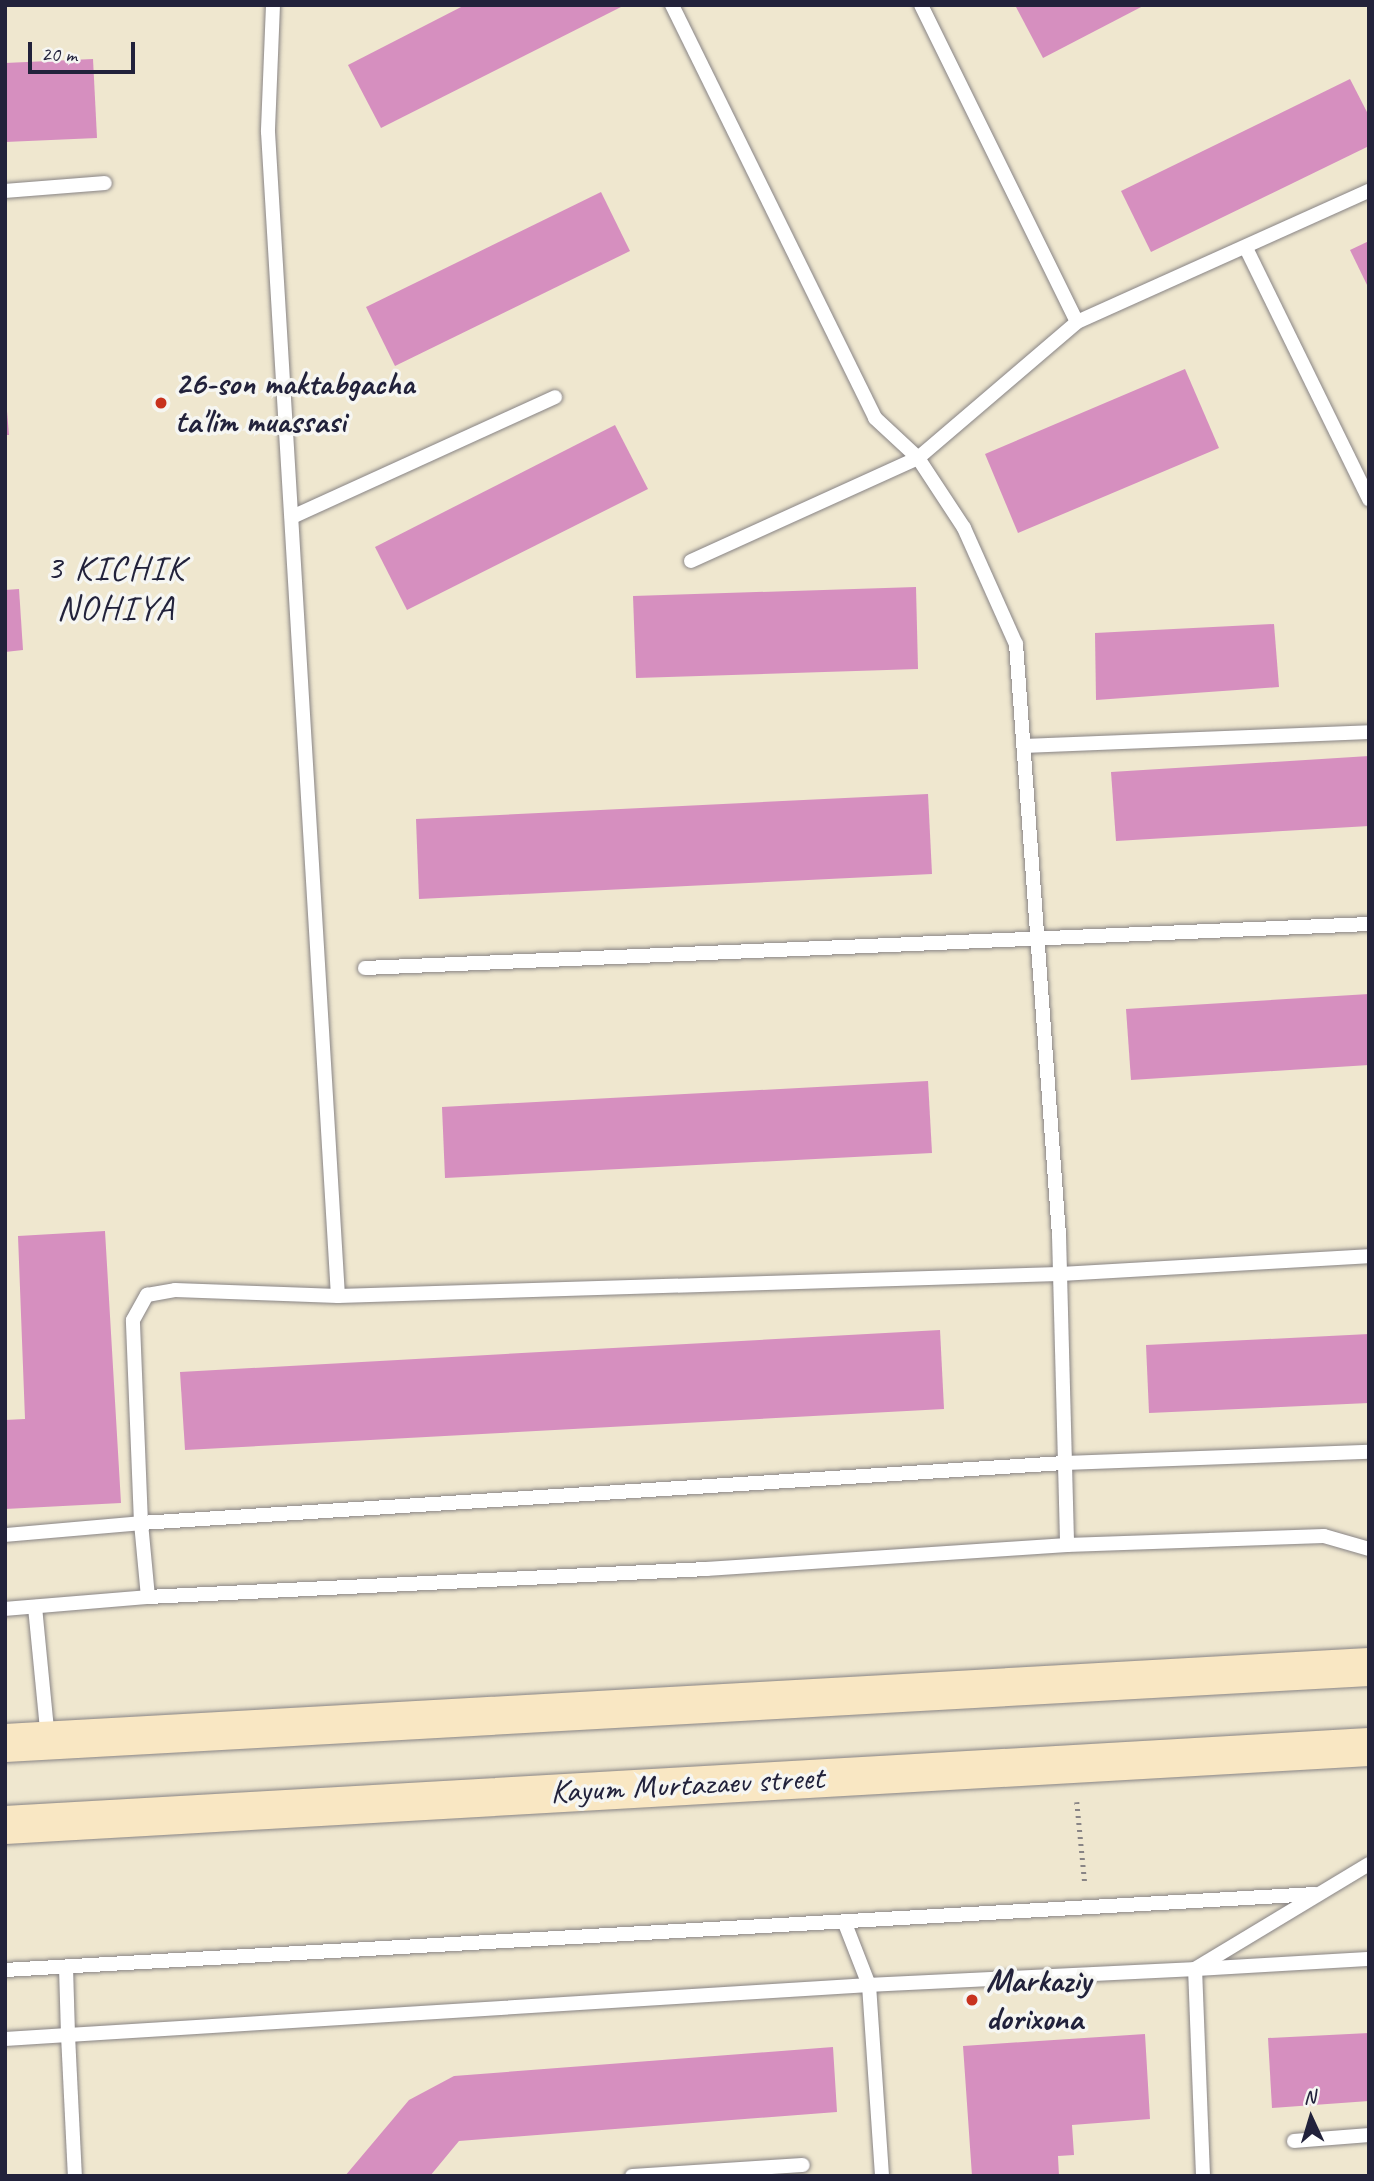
<!DOCTYPE html>
<html>
<head>
<meta charset="utf-8">
<style>
  body { margin:0 }
  #map { position:relative; width:1374px; height:2181px; overflow:hidden; background:#efe7cf; font-family:Caveat,sans-serif }
  div>[style] { position:absolute }
  .building>* { inset:0; background:#d68fbf }
  .path>* { height:4.5px; margin-top:-2.25px; transform-origin:0; background:repeating-linear-gradient(90deg,#888485 0 2px,transparent 0 7px) }
  .roads { filter:drop-shadow(0 0 2px #888485) drop-shadow(0 0 2px #888485) }
  .lane>* { height:14px; margin:-7px; padding:0 7px; transform-origin:7px; border-radius:7px; background:#fff }
  .secondary>* { height:38px; margin:-19px; padding:0 19px; transform-origin:19px; border-radius:19px; background:#f9e7c3 }
  .dots>* { width:19px; height:19px; translate:-50% -50%; box-sizing:border-box; border:4px solid #f6f6f2; border-radius:50% }
  span { translate:-50% -50%; white-space:nowrap; text-align:center; line-height:1.15; -webkit-text-stroke:7px #f6f6f2; paint-order:stroke }
  .poi-label { font-size:33px; color:#22223b; font-weight:700 }
  .left { translate:0 -50%; text-align:left }
  .street-label { font-size:33px; color:#22223b }
  .neighbourhood-label { font-size:35px; color:#22223b; letter-spacing:2px }
  .frame { position:absolute; inset:0; border:7px solid #22223b; pointer-events:none }
  .north { position:absolute; left:1276px; top:2083px; width:70px; height:70px; -webkit-text-stroke:5px #f6f6f2; paint-order:stroke; rotate:356deg; font-size:19px; font-weight:700; line-height:28px; text-align:center; color:#22223b }
  .north::after { content:''; display:block; margin:auto; width:24px; height:32px; background:#22223b; clip-path:polygon(50% 0,100% 100%,50% 72%,0 100%) }
  .scale { position:absolute; left:28px; top:42px; width:107px; height:32px; box-sizing:border-box; border:4px solid #22223b; border-top:0; padding-left:9px; font-size:21px; line-height:24px; white-space:nowrap; color:#22223b; -webkit-text-stroke:5px #f6f6f2; paint-order:stroke }
</style>
</head>
<body>
<div id="map">
  <div class="building">
    <div style="clip-path:polygon(465px 5px,620px 5px,621px 7px,381px 128px,348px 65px)"></div>
    <div style="clip-path:polygon(1015px 5px,1145px 5px,1043px 58px)"></div>
    <div style="clip-path:polygon(93px 59px,97px 138px,5px 142px,5px 63px)"></div>
    <div style="clip-path:polygon(1350px 79px,1369px 116px,1369px 146px,1151px 252px,1121px 191px)"></div>
    <div style="clip-path:polygon(601px 192px,630px 251px,395px 366px,366px 307px)"></div>
    <div style="clip-path:polygon(1369px 241px,1369px 289px,1350px 250px)"></div>
    <div style="clip-path:polygon(1185px 369px,1219px 448px,1018px 533px,985px 454px)"></div>
    <div style="clip-path:polygon(5px 411px,7px 411px,9px 435px,5px 435px)"></div>
    <div style="clip-path:polygon(615px 425px,648px 489px,407px 610px,375px 547px)"></div>
    <div style="clip-path:polygon(916px 587px,918px 669px,636px 678px,633px 596px)"></div>
    <div style="clip-path:polygon(19px 589px,23px 650px,5px 652px,5px 590px)"></div>
    <div style="clip-path:polygon(1274px 624px,1279px 687px,1096px 700px,1095px 633px)"></div>
    <div style="clip-path:polygon(1369px 756px,1369px 826px,1116px 841px,1111px 772px)"></div>
    <div style="clip-path:polygon(928px 794px,932px 874px,419px 899px,416px 819px)"></div>
    <div style="clip-path:polygon(1369px 994px,1369px 1065px,1131px 1080px,1126px 1009px)"></div>
    <div style="clip-path:polygon(928px 1081px,932px 1153px,445px 1178px,442px 1107px)"></div>
    <div style="clip-path:polygon(105px 1231px,121px 1503px,5px 1509px,5px 1420px,25px 1419px,18px 1236px)"></div>
    <div style="clip-path:polygon(940px 1330px,944px 1409px,185px 1450px,180px 1372px)"></div>
    <div style="clip-path:polygon(1369px 1334px,1369px 1403px,1149px 1413px,1146px 1345px)"></div>
    <div style="clip-path:polygon(1369px 2033px,1369px 2101px,1272px 2108px,1268px 2038px)"></div>
    <div style="clip-path:polygon(1145px 2034px,1150px 2119px,1072px 2125px,1074px 2155px,1058px 2156px,1059px 2176px,972px 2176px,963px 2046px)"></div>
    <div style="clip-path:polygon(833px 2047px,837px 2112px,459px 2141px,430px 2176px,345px 2176px,409px 2100px,454px 2076px)"></div>
  </div>
  <div class="path">
    <div style="left:1077px;top:1802px;width:81px;rotate:84.4deg"></div>
  </div>
  <div class="roads">
    <div class="lane">
      <div style="left:273px;top:5px;width:127px;rotate:92.3deg"></div>
      <div style="left:268px;top:132px;width:1166px;rotate:86.56deg"></div>
      <div style="left:672px;top:5px;width:460px;rotate:63.8deg"></div>
      <div style="left:875px;top:418px;width:59px;rotate:42.9deg"></div>
      <div style="left:918px;top:458px;width:84px;rotate:56.7deg"></div>
      <div style="left:964px;top:528px;width:127px;rotate:65.9deg"></div>
      <div style="left:1016px;top:644px;width:593px;rotate:85.84deg"></div>
      <div style="left:1059px;top:1235px;width:310px;rotate:88.5deg"></div>
      <div style="left:921px;top:5px;width:353px;rotate:63.8deg"></div>
      <div style="left:5px;top:191px;width:100px;rotate:-4.6deg"></div>
      <div style="left:1246px;top:248px;width:280px;rotate:63.9deg"></div>
      <div style="left:292px;top:517px;width:289px;rotate:-24.5deg"></div>
      <div style="left:691px;top:561px;width:249px;rotate:-24.4deg"></div>
      <div style="left:918px;top:458px;width:209px;rotate:-40.5deg"></div>
      <div style="left:1077px;top:322px;width:320px;rotate:-24.2deg"></div>
      <div style="left:1024px;top:746px;width:345px;rotate:-2.3deg"></div>
      <div style="left:365px;top:968px;width:1005px;rotate:-2.51deg"></div>
      <div style="left:5px;top:1535px;width:137px;rotate:-5deg"></div>
      <div style="left:141px;top:1523px;width:926px;rotate:-3.72deg"></div>
      <div style="left:1065px;top:1463px;width:304px;rotate:-2.1deg"></div>
      <div style="left:148px;top:1597px;width:74px;rotate:-95.4deg"></div>
      <div style="left:141px;top:1523px;width:203px;rotate:-92.3deg"></div>
      <div style="left:133px;top:1320px;width:29px;rotate:-61deg"></div>
      <div style="left:147px;top:1295px;width:28px;rotate:-10deg"></div>
      <div style="left:175px;top:1290px;width:163px;rotate:2.1deg"></div>
      <div style="left:338px;top:1296px;width:721px;rotate:-1.75deg"></div>
      <div style="left:1059px;top:1274px;width:311px;rotate:-3.3deg"></div>
      <div style="left:35px;top:1607px;width:133px;rotate:84.4deg"></div>
      <div style="left:5px;top:1609px;width:144px;rotate:-4.8deg"></div>
      <div style="left:148px;top:1597px;width:559px;rotate:-2.87deg"></div>
      <div style="left:706px;top:1569px;width:362px;rotate:-3.8deg"></div>
      <div style="left:1067px;top:1545px;width:257px;rotate:-2deg"></div>
      <div style="left:1324px;top:1536px;width:47px;rotate:16.1deg"></div>
      <div style="left:844px;top:1921px;width:69px;rotate:68.7deg"></div>
      <div style="left:869px;top:1985px;width:191px;rotate:86.1deg"></div>
      <div style="left:66px;top:1967px;width:68px;rotate:88.3deg"></div>
      <div style="left:68px;top:2035px;width:803px;rotate:-3.57deg"></div>
      <div style="left:869px;top:1985px;width:326px;rotate:-2.8deg"></div>
      <div style="left:1195px;top:1969px;width:203px;rotate:-31.1deg"></div>
      <div style="left:5px;top:1970px;width:1313px;rotate:-3.32deg"></div>
      <div style="left:5px;top:2039px;width:63px;rotate:-3.6deg"></div>
      <div style="left:68px;top:2035px;width:141px;rotate:87.2deg"></div>
      <div style="left:1294px;top:2141px;width:75px;rotate:-4.6deg"></div>
      <div style="left:632px;top:2176px;width:171px;rotate:-3.7deg"></div>
      <div style="left:1203px;top:2176px;width:207px;rotate:-92.2deg"></div>
      <div style="left:1195px;top:1969px;width:174px;rotate:-3.3deg"></div>
    </div>
    <div class="secondary">
      <div style="left:5px;top:1743px;width:1366px;rotate:-3.19deg"></div>
      <div style="left:5px;top:1825px;width:1366px;rotate:-3.27deg"></div>
    </div>
  </div>
  <div class="dots">
    <div style="left:161px;top:403px;background:#c8321e"></div>
    <div style="left:972px;top:2000px;background:#c8321e"></div>
  </div>
  <div class="poi-label">
    <span class="left" style="left:175px;top:403px">26-son maktabgacha<br>ta'lim muassasi</span>
    <span class="left" style="left:986px;top:2000px">Markaziy<br>dorixona</span>
  </div>
  <div class="street-label">
    <span style="left:687px;top:1785px;rotate:-3deg">Kayum Murtazaev street</span>
  </div>
  <div class="neighbourhood-label">
    <span style="left:116px;top:588px">3 KICHIK<br>NOHIYA</span>
  </div>
  <div class="frame"></div>
  <div class="north">N</div>
  <div class="scale">20 m</div>
</div>
</body>
</html>
